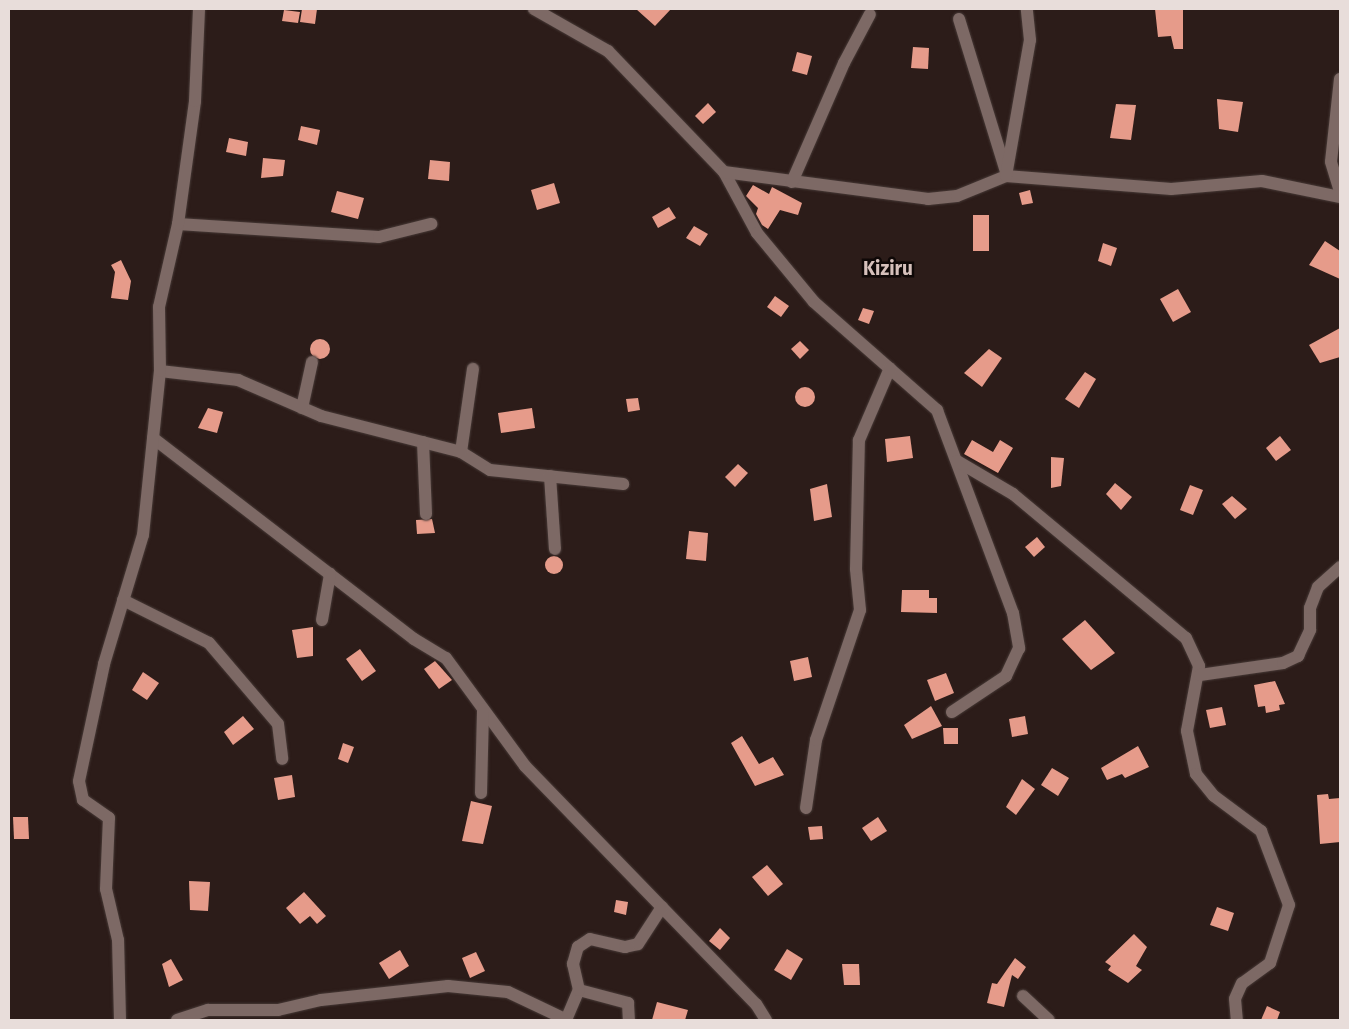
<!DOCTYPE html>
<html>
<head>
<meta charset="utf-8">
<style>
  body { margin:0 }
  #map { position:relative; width:1349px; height:1029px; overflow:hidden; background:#2c1c19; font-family:"Fira Sans",sans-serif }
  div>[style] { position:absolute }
  .building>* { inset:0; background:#e69b8a }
  .round { border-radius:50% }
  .roads { filter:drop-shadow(0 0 1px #473a37) drop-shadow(0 0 1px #473a37) }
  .minor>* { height:12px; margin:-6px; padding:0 6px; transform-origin:6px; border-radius:6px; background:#7d6965 }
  span { translate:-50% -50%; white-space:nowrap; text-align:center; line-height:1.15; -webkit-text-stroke:5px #0f0807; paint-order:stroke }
  .quarter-label { font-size:19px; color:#d6c0bb; font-weight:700 }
  .frame { position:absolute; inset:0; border:10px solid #e8ddda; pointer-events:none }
</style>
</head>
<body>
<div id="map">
  <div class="building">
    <div style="clip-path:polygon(302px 9px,317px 9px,315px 24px,300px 22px)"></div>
    <div style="clip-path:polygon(636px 9px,671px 9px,655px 26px)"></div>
    <div style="clip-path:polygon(1155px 9px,1183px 9px,1183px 49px,1174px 49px,1171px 36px,1158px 37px)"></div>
    <div style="clip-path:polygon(284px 10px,300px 12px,298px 23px,282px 21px)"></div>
    <div style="clip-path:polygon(913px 47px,929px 48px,928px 69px,911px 68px)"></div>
    <div style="clip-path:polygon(797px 52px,812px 56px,807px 75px,792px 71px)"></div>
    <div style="clip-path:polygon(1217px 99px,1243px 102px,1238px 132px,1219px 129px)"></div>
    <div style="clip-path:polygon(708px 103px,716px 112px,703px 124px,695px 116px)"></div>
    <div style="clip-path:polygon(1116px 104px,1136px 105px,1131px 140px,1110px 138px)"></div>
    <div style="clip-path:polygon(301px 126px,320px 130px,317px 145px,298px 140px)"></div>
    <div style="clip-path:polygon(229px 138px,248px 142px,246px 156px,226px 152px)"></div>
    <div style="clip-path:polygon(263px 158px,285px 160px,283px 176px,261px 178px)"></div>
    <div style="clip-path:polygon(430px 160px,450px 162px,449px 181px,428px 179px)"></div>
    <div style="clip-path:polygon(554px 183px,560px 203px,537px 210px,531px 190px)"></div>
    <div style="clip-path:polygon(753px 185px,769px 194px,772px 187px,802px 203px,798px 215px,780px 210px,768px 229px,762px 225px,756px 214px,758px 208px,746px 196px)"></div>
    <div style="clip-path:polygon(1030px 190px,1033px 203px,1022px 205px,1019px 193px)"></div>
    <div style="clip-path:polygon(337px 191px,364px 198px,358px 219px,331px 212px)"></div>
    <div style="clip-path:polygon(669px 207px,676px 218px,658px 228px,652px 217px)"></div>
    <div style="clip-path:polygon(973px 215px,989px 215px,989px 251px,973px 251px)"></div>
    <div style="clip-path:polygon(694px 226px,708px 234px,700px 246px,686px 238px)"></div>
    <div style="clip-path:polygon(1325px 241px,1340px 251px,1340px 279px,1309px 265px)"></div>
    <div style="clip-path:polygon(1103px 243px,1117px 248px,1111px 266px,1098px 261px)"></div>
    <div style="clip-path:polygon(121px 260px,131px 281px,128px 300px,111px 298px,115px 272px,111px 265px)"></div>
    <div style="clip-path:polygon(1178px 289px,1191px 312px,1173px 322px,1160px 299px)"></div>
    <div style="clip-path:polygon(775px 296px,789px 306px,781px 317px,767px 307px)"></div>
    <div style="clip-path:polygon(863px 308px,874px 311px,869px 324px,858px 320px)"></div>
    <div style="clip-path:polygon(1340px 328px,1340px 357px,1320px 363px,1309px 345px)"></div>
    <div class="round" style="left:310px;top:339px;width:20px;height:20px"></div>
    <div style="clip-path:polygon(800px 341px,809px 350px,800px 359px,791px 349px)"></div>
    <div style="clip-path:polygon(989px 349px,1002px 358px,982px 387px,964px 373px)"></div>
    <div style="clip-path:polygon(1085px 372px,1096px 379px,1079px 408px,1065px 399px)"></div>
    <div class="round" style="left:795px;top:387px;width:20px;height:20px"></div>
    <div style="clip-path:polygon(638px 398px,640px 410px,628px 412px,626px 399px)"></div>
    <div style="clip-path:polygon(208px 408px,223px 412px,217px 433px,198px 428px)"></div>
    <div style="clip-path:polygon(532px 408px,535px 428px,501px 433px,498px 413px)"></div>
    <div style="clip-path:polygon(910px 436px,913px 458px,887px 462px,885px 439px)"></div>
    <div style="clip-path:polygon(1280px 436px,1291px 450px,1276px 461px,1266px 448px)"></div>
    <div style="clip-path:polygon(972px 440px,993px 452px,1000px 440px,1013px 448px,998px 473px,964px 454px)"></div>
    <div style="clip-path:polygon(1051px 457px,1064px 458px,1061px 486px,1051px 488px)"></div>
    <div style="clip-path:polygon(738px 464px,748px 473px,735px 487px,725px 477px)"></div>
    <div style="clip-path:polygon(1115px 483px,1132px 497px,1121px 510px,1106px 494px)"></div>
    <div style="clip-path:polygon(827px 484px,832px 517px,814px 521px,810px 489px)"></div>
    <div style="clip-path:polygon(1190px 485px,1203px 490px,1193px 515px,1180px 510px)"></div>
    <div style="clip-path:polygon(1232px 496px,1247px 509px,1235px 519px,1222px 504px)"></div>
    <div style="clip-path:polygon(432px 519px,435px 533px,417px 534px,416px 520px)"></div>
    <div style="clip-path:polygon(689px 531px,708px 533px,706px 561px,686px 559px)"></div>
    <div style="clip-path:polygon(1037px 537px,1045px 547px,1034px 557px,1025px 547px)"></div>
    <div class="round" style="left:545px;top:556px;width:18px;height:18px"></div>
    <div style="clip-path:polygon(902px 590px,929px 590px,929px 598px,937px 598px,937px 613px,901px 612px)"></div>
    <div style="clip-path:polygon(1085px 620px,1115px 653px,1091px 670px,1062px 639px)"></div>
    <div style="clip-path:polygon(313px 627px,313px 656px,297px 658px,292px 630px)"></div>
    <div style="clip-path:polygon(360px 649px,376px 671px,362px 681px,346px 659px)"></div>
    <div style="clip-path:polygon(808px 657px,812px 677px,794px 681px,790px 661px)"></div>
    <div style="clip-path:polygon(435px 661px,452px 680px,439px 689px,424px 669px)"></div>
    <div style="clip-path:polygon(143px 672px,159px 683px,147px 700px,132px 690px)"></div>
    <div style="clip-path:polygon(946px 673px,954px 693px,935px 701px,927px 680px)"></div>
    <div style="clip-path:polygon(1275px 681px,1285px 704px,1279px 705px,1280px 710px,1266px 713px,1265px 706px,1258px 707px,1254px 685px)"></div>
    <div style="clip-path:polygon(931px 706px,942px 726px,912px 739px,904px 725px)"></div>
    <div style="clip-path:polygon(1222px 707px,1226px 725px,1210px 728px,1206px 710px)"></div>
    <div style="clip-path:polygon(243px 716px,254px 729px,233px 745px,224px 732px)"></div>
    <div style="clip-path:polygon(1025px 716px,1028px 734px,1012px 737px,1009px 719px)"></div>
    <div style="clip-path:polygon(943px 728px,958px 728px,958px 744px,944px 744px)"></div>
    <div style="clip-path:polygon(742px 736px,759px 764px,773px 757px,784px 775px,755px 786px,731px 743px)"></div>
    <div style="clip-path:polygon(343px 743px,354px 747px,348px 763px,338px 759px)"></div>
    <div style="clip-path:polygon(1138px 746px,1149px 767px,1125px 778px,1122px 774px,1107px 780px,1101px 768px)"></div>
    <div style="clip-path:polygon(1052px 768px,1069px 778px,1058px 796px,1041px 785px)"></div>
    <div style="clip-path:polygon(292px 775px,295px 797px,278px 800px,274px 778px)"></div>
    <div style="clip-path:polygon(1022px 779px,1035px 789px,1016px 815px,1006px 807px)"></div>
    <div style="clip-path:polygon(1328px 794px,1329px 799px,1340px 798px,1340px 842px,1320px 844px,1317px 795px)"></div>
    <div style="clip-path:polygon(471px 801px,492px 806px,483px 844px,462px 841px)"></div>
    <div style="clip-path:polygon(13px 817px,28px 817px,29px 839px,14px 839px)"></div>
    <div style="clip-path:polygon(878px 817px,887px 831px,871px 841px,862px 828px)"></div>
    <div style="clip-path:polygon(822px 826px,823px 839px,810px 840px,808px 827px)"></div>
    <div style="clip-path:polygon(767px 865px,783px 884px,768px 896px,752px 877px)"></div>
    <div style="clip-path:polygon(189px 881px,210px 882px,208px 911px,190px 910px)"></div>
    <div style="clip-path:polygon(304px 892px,326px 916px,317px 924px,310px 916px,300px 924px,286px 908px)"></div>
    <div style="clip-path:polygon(616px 900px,628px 902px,626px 915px,614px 912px)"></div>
    <div style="clip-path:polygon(1217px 907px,1234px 913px,1228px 931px,1210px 925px)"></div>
    <div style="clip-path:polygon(720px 928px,730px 938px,720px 950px,709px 941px)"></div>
    <div style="clip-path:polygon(1134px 934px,1147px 947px,1136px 966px,1142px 970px,1128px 983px,1108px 970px,1111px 966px,1105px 962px)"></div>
    <div style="clip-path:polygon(787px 949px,803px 959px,791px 980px,774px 970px)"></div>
    <div style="clip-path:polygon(400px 950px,409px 966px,389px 979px,379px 963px)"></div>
    <div style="clip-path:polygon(476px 952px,485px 971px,470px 978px,462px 958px)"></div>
    <div style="clip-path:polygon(1015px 958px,1026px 967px,1018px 979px,1012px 975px,1004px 1007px,987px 1003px,992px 983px,997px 984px)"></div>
    <div style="clip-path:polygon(171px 959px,183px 980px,169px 987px,162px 964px)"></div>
    <div style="clip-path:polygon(842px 964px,859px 964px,860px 985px,844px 985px)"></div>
    <div style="clip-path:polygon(657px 1002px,688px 1010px,685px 1020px,652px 1020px)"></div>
    <div style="clip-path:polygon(1267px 1006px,1280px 1012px,1277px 1020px,1261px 1020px)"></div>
  </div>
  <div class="roads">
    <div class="minor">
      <div style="left:534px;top:9px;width:85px;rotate:29.6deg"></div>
      <div style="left:608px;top:51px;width:168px;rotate:46.2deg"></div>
      <div style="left:724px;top:172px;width:69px;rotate:61.6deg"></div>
      <div style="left:757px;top:233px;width:89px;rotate:50.4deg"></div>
      <div style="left:814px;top:302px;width:164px;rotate:41.3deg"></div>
      <div style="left:937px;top:410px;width:217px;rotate:69.5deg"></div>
      <div style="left:1013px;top:613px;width:36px;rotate:80deg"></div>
      <div style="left:1019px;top:648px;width:31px;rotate:115deg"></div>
      <div style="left:1006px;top:676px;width:65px;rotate:146.3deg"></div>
      <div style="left:959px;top:19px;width:160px;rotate:72.9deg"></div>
      <div style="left:1340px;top:79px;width:83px;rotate:96.2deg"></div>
      <div style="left:1331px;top:162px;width:31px;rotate:73deg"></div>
      <div style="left:724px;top:172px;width:206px;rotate:7.5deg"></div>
      <div style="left:928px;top:199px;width:29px;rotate:-6deg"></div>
      <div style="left:957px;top:196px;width:53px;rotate:-22.2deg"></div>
      <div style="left:1006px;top:176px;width:166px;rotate:4.5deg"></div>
      <div style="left:1171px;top:189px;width:91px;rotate:-5deg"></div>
      <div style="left:1262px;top:181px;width:80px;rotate:11.6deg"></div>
      <div style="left:1006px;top:176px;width:138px;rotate:-80deg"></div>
      <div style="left:1030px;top:40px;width:31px;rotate:-96deg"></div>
      <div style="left:792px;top:182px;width:130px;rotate:-66.4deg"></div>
      <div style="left:844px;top:63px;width:55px;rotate:-62deg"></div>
      <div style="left:178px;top:224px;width:201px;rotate:3.7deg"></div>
      <div style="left:379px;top:237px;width:54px;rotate:-14deg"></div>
      <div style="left:160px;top:371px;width:79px;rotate:6.6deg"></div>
      <div style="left:238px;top:380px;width:90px;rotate:23.4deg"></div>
      <div style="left:321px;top:416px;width:145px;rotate:14.4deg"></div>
      <div style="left:461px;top:452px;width:34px;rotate:32deg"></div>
      <div style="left:490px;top:470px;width:134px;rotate:6deg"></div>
      <div style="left:302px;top:408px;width:47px;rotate:-77.7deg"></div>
      <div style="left:153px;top:438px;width:329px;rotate:37.6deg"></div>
      <div style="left:414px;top:639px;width:37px;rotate:31deg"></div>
      <div style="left:446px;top:658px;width:134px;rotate:53.8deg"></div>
      <div style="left:525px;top:766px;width:332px;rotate:45.9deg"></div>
      <div style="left:756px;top:1004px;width:19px;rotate:58deg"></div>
      <div style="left:423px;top:442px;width:72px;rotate:87.6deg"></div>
      <div style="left:461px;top:452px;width:84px;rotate:-81.8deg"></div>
      <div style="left:957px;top:461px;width:65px;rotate:30.5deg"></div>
      <div style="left:1013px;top:494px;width:225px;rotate:39.8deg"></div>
      <div style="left:1186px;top:638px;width:31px;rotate:65deg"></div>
      <div style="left:1199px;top:666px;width:66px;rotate:100.5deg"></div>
      <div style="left:1187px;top:731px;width:44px;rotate:78.2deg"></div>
      <div style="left:1196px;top:774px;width:28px;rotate:51deg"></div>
      <div style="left:1214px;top:796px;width:59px;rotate:36.7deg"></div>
      <div style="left:1261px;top:831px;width:79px;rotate:69.3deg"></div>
      <div style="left:1289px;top:905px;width:61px;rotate:108.1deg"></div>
      <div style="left:1270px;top:963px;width:34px;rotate:144deg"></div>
      <div style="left:1242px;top:983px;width:17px;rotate:114deg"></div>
      <div style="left:1235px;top:999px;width:21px;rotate:85deg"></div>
      <div style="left:550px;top:476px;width:73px;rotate:86.1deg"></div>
      <div style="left:123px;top:600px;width:96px;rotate:26.6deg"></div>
      <div style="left:209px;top:643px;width:106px;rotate:49.6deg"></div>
      <div style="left:278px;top:724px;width:35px;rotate:83deg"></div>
      <div style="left:322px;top:620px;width:47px;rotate:-80.1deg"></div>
      <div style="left:1200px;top:675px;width:84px;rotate:-8.2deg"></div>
      <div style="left:1283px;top:663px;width:17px;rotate:-25deg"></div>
      <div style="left:1298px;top:656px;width:29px;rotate:-65deg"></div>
      <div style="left:1310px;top:630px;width:22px;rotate:-90deg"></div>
      <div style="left:1310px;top:608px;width:22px;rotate:-69deg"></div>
      <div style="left:1318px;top:587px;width:30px;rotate:-42deg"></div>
      <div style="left:481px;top:793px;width:84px;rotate:-88.6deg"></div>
      <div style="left:806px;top:808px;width:69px;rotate:-81.6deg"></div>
      <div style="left:816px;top:740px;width:137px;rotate:-71.3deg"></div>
      <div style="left:860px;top:610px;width:41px;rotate:-95.6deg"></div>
      <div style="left:856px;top:569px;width:129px;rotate:-88.7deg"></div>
      <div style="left:859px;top:440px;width:78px;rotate:-66.7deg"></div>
      <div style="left:579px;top:990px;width:51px;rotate:14.9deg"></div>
      <div style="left:628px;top:1003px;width:17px;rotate:87deg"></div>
      <div style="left:1023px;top:996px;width:35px;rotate:43deg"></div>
      <div style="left:120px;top:1020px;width:80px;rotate:-91.4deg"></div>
      <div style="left:118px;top:940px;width:52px;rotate:-103.2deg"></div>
      <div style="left:106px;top:889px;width:71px;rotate:-87.6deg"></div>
      <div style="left:109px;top:818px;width:32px;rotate:-145deg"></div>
      <div style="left:83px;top:800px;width:19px;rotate:-102deg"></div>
      <div style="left:79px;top:781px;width:120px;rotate:-77.9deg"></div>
      <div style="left:104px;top:664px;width:135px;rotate:-73.2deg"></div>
      <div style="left:143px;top:535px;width:165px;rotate:-84.1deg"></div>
      <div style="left:160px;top:371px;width:64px;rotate:-90.9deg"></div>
      <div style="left:159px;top:307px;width:85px;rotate:-77.1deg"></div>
      <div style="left:178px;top:224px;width:124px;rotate:-82.1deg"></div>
      <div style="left:195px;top:101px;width:92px;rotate:-87.5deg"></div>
      <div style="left:177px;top:1020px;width:33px;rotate:-18deg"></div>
      <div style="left:208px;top:1010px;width:70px"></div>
      <div style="left:278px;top:1010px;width:44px;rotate:-13.1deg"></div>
      <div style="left:321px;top:1000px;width:128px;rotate:-6.3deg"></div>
      <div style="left:448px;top:986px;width:60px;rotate:5.7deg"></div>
      <div style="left:508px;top:992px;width:65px;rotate:25.4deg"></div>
      <div style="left:566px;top:1020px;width:33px;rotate:-67deg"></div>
      <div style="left:579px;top:990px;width:27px;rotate:-103deg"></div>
      <div style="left:573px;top:964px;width:18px;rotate:-74deg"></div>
      <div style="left:578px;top:947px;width:14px;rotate:-34deg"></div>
      <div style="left:590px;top:939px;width:36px;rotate:13deg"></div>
      <div style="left:625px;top:947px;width:13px;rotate:-13deg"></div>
      <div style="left:638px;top:944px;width:44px;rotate:-57deg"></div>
    </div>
  </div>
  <div class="quarter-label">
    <span style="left:888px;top:269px">Kiziru</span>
  </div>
  <div class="frame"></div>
</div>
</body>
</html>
